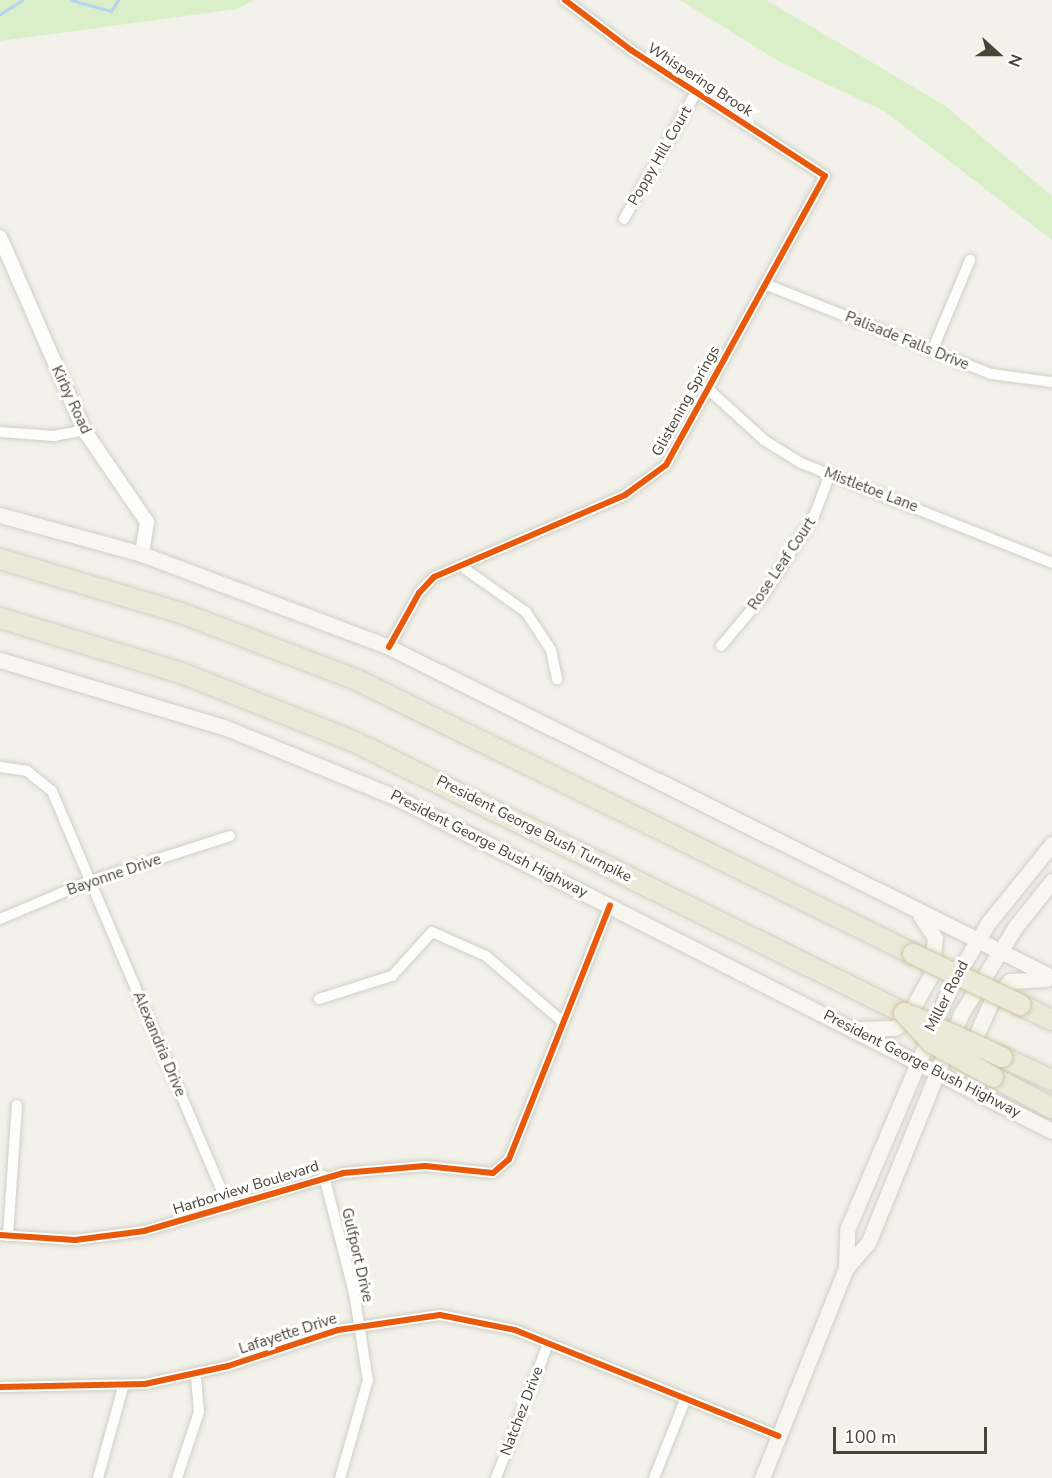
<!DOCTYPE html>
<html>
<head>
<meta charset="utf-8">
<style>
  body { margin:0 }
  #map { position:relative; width:1052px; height:1478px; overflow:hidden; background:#f2f1ea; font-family:"Nunito Sans",sans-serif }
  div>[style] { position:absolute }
  .green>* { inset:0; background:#daefc7 }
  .stream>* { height:3px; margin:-1.5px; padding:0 1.5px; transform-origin:1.5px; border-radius:1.5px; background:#b6d2f4 }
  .roads { filter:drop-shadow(0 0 2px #d0cfc7) drop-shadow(0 0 2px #d0cfc7) }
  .minor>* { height:10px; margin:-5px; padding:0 5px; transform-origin:5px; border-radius:5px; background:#fdfdfc }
  .tertiary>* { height:14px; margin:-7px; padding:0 7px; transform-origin:7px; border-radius:7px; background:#fdfdfc }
  .secondary>* { height:15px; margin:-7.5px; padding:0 7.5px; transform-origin:7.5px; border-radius:7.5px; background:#f7f6ef }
  .motorway>* { height:20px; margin:-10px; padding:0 10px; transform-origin:10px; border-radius:10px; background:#ede9d9 }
  .bridges { filter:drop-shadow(0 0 2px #cdc4a2) drop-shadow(0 0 2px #cdc4a2) }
  .motorway-bridge>* { height:20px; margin:-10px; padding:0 10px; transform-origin:10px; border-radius:10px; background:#ede9d9 }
  .cycleway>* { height:6px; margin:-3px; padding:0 3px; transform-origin:3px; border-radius:3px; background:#e8590c }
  span { translate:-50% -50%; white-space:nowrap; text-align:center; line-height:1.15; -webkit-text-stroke:6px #fff; paint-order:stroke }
  .street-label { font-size:15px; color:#494435 }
  .north { position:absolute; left:968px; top:24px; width:60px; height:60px; -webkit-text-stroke:4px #fff; paint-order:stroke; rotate:111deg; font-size:16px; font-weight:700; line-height:24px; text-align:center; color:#494435 }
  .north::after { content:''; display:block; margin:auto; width:21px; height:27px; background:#494435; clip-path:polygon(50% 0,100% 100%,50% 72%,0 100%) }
  .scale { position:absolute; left:833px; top:1427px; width:154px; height:27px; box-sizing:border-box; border:3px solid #494435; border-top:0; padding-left:8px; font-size:18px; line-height:21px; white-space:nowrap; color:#494435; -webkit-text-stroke:4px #fff; paint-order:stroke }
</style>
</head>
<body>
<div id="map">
  <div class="green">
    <div style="clip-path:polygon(0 0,255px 0,237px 9px,0 41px)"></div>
    <div style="clip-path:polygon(680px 0,766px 0,944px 105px,1052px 196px,1052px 240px,884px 111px,778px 61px)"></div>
  </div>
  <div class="stream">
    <div style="left:71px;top:0;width:41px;rotate:15.4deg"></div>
    <div style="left:111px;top:11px;width:13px;rotate:-58deg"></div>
    <div style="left:0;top:14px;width:26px;rotate:-32deg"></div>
  </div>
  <div class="roads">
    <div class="minor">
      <div style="left:624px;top:219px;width:146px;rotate:-60.4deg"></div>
      <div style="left:765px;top:284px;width:243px;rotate:21.7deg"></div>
      <div style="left:991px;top:374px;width:62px;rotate:7.5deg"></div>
      <div style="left:932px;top:351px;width:99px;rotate:-67.3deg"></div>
      <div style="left:708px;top:389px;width:76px;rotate:42.3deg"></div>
      <div style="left:764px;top:440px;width:44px;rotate:31.9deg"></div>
      <div style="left:801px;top:463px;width:270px;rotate:21.7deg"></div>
      <div style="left:0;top:432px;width:54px;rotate:4.2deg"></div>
      <div style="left:54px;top:436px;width:31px;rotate:-11deg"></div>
      <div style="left:465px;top:569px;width:75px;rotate:35.2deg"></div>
      <div style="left:526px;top:612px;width:45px;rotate:56.7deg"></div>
      <div style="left:551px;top:650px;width:30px;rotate:78deg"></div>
      <div style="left:721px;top:646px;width:65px;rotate:-50deg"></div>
      <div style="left:763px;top:596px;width:95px;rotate:-57.5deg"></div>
      <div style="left:814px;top:516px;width:45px;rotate:-69.1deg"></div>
      <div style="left:389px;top:647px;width:62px;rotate:-60.9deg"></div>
      <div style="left:419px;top:593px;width:22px;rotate:-47deg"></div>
      <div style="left:434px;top:577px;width:208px;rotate:-23.2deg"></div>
      <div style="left:625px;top:495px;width:51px;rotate:-36.2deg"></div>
      <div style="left:666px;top:465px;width:330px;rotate:-61.2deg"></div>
      <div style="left:825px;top:176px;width:231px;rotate:-147deg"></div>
      <div style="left:631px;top:50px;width:83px;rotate:-142.9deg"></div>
      <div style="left:0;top:767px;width:27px;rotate:8deg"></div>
      <div style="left:27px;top:771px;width:32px;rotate:39deg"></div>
      <div style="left:52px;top:791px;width:452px;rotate:67deg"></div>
      <div style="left:0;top:919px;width:98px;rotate:-22.9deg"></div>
      <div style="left:90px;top:881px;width:147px;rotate:-17.8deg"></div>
      <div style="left:319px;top:999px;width:77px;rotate:-17.5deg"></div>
      <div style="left:392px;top:976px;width:59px;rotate:-47.7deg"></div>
      <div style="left:432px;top:932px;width:59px;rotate:24deg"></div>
      <div style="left:486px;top:956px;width:101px;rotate:40.6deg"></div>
      <div style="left:324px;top:1176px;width:121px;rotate:75.6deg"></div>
      <div style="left:354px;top:1293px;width:88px;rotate:80.9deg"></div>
      <div style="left:368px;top:1380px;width:102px;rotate:105.9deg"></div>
      <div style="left:0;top:1235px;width:75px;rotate:3.8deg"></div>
      <div style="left:75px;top:1240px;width:70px;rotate:-7.4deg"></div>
      <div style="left:144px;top:1231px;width:207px;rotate:-16.2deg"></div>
      <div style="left:343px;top:1173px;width:82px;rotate:-4.9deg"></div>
      <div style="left:425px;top:1166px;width:68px;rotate:5.9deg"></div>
      <div style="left:493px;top:1173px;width:21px;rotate:-41deg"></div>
      <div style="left:509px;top:1159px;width:273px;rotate:-68.3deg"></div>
      <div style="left:8px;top:1236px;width:131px;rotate:-86.1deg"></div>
      <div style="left:0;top:1387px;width:145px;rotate:-1.2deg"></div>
      <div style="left:145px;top:1384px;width:85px;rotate:-12.2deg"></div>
      <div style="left:228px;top:1366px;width:116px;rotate:-18.1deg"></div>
      <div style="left:338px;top:1330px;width:103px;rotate:-8.4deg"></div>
      <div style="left:440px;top:1315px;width:76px;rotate:11.3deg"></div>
      <div style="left:515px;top:1330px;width:284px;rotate:21.9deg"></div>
      <div style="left:98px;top:1478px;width:94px;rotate:-74.6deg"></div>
      <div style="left:177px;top:1478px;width:70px;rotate:-71.6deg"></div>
      <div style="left:199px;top:1412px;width:37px;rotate:-95deg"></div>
      <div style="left:496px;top:1478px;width:144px;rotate:-68.8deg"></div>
      <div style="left:654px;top:1478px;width:84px;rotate:-68.3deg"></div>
    </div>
    <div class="tertiary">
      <div style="left:0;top:237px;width:210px;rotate:66.5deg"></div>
      <div style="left:84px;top:430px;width:112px;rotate:55.6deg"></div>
      <div style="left:147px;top:522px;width:32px;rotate:99deg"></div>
    </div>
    <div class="secondary">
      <div style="left:0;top:515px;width:147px;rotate:15.4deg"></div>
      <div style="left:142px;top:554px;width:264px;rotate:20.6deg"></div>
      <div style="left:389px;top:647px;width:741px;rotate:26.46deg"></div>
      <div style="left:0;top:660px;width:234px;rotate:16.7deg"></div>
      <div style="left:224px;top:727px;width:185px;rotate:22.3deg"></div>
      <div style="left:395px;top:797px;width:737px;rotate:26.95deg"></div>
      <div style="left:861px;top:1029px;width:34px;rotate:-2deg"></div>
      <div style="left:895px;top:1028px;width:14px;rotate:-36deg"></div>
      <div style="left:906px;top:1020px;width:51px;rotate:-60.9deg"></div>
      <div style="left:931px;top:975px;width:37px;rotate:-84deg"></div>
      <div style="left:935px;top:938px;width:27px;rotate:-123deg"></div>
      <div style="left:969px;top:1052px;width:55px;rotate:-66.3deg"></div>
      <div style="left:991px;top:1002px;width:28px;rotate:-48deg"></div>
      <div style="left:1010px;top:981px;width:36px;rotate:-3deg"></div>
      <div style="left:846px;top:1268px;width:38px;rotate:-88deg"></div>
      <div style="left:847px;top:1230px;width:268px;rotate:-67deg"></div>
      <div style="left:952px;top:983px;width:70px;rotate:-59deg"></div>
      <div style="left:988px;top:923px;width:102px;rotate:-51deg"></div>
      <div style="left:762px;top:1478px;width:226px;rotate:-68.2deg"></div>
      <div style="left:846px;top:1268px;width:33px;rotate:-49deg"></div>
      <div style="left:868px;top:1243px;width:247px;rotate:-67.9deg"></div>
      <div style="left:961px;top:1014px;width:104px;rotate:-58deg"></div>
      <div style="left:1016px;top:926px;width:58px;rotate:-51.3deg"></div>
    </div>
    <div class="motorway">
      <div style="left:0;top:559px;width:189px;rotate:16.6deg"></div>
      <div style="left:181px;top:613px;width:188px;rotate:20.8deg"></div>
      <div style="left:357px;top:680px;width:620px;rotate:26.23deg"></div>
      <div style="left:0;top:618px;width:189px;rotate:16.9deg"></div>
      <div style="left:181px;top:673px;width:187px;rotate:21.6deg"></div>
      <div style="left:355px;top:742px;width:612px;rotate:26.27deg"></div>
      <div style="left:1021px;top:1005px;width:34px;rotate:26deg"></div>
      <div style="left:1002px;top:1057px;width:55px;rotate:24.7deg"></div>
      <div style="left:993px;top:1077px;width:67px;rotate:27.7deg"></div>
    </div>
  </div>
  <div class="bridges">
    <div class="motorway-bridge">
      <div style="left:913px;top:954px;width:119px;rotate:25.3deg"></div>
      <div style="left:904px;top:1013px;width:41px;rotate:47deg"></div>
      <div style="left:932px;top:1043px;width:70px;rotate:29.1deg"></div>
      <div style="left:912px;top:1016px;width:99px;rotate:24.5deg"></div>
    </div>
  </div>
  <div class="cycleway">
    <div style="left:389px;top:647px;width:62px;rotate:-60.9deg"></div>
    <div style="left:419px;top:593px;width:22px;rotate:-47deg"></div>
    <div style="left:434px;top:577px;width:208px;rotate:-23.2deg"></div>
    <div style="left:625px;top:495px;width:51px;rotate:-36.2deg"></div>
    <div style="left:666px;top:465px;width:330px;rotate:-61.2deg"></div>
    <div style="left:825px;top:176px;width:231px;rotate:-147deg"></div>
    <div style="left:631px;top:50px;width:83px;rotate:-142.9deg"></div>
    <div style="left:0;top:1235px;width:75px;rotate:3.8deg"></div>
    <div style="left:75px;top:1240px;width:70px;rotate:-7.4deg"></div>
    <div style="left:144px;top:1231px;width:207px;rotate:-16.2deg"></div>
    <div style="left:343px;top:1173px;width:82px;rotate:-4.9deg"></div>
    <div style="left:425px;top:1166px;width:68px;rotate:5.9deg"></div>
    <div style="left:493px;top:1173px;width:21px;rotate:-41deg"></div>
    <div style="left:509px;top:1159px;width:273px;rotate:-68.3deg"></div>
    <div style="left:0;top:1387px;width:145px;rotate:-1.2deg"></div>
    <div style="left:145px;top:1384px;width:85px;rotate:-12.2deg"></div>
    <div style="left:228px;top:1366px;width:116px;rotate:-18.1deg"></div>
    <div style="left:338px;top:1330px;width:103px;rotate:-8.4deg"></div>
    <div style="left:440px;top:1315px;width:76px;rotate:11.3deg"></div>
    <div style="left:515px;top:1330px;width:284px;rotate:21.9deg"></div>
  </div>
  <div class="street-label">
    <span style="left:700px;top:80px;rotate:33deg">Whispering Brook</span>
    <span style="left:660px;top:156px;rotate:-60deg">Poppy Hill Court</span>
    <span style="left:907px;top:341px;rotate:22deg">Palisade Falls Drive</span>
    <span style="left:71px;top:400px;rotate:65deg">Kirby Road</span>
    <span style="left:686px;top:401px;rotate:-61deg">Glistening Springs</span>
    <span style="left:871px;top:490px;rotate:21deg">Mistletoe Lane</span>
    <span style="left:782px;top:564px;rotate:-56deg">Rose Leaf Court</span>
    <span style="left:534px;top:829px;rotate:27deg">President George Bush Turnpike</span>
    <span style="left:489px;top:844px;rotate:27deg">President George Bush Highway</span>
    <span style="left:114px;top:875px;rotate:-19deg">Bayonne Drive</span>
    <span style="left:947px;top:996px;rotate:-63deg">Miller Road</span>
    <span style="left:159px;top:1044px;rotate:67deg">Alexandria Drive</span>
    <span style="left:922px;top:1064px;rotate:27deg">President George Bush Highway</span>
    <span style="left:246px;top:1188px;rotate:-17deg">Harborview Boulevard</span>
    <span style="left:357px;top:1255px;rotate:77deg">Gulfport Drive</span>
    <span style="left:288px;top:1334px;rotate:-18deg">Lafayette Drive</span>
    <span style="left:522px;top:1411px;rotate:-69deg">Natchez Drive</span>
  </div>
  <div class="north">N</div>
  <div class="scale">100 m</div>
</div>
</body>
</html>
